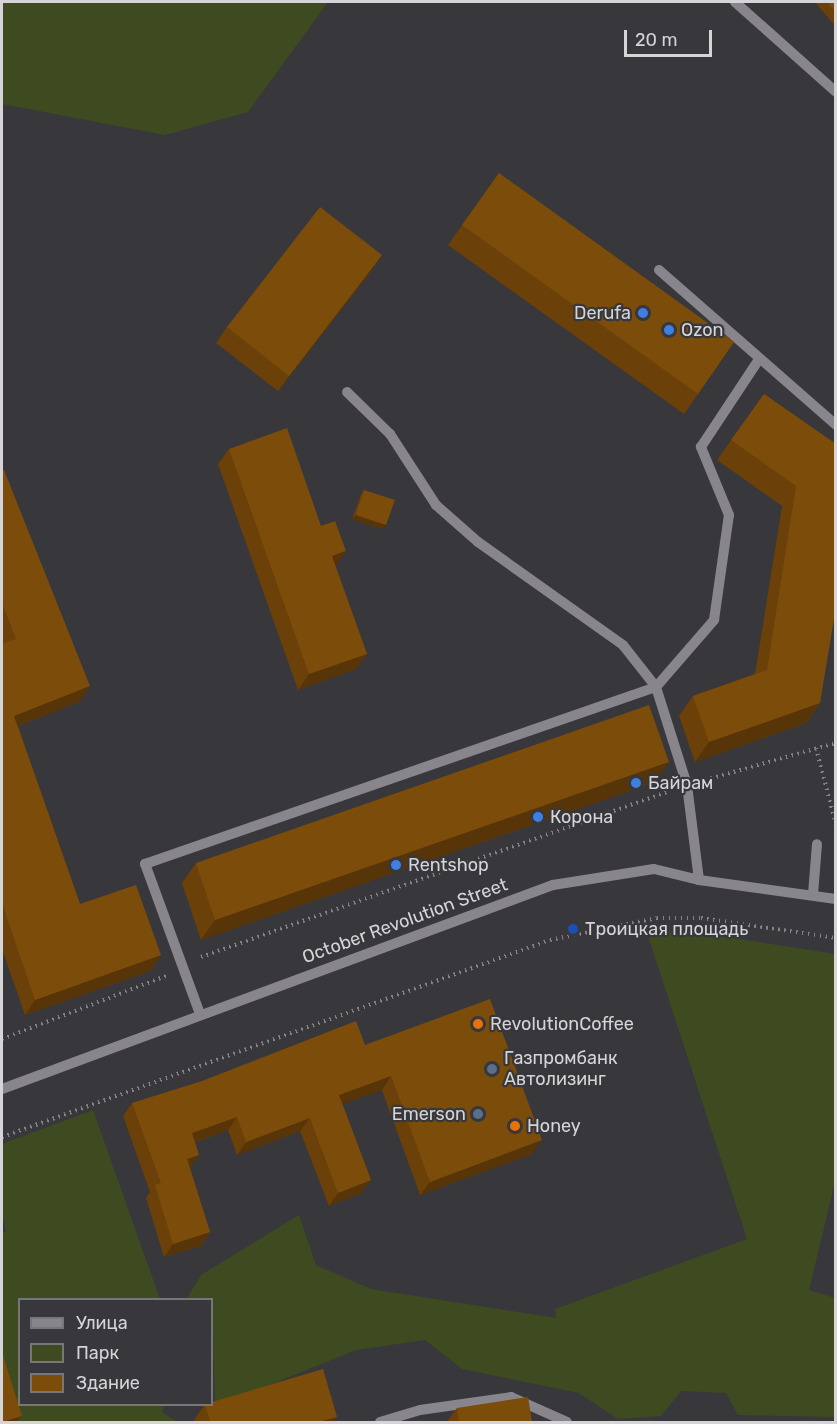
<!DOCTYPE html>
<html>
<head>
<meta charset="utf-8">
<style>
  body { margin:0 }
  #map { position:relative; width:837px; height:1424px; overflow:hidden; background:#38373b; font-family:Rubik,sans-serif }
  div>[style] { position:absolute }
  .green>* { inset:0; background:#3e4b20 }
  .path>* { height:4px; margin-top:-2px; transform-origin:0; background:repeating-linear-gradient(90deg,#838285 0 1.5px,transparent 0 6px) }
  .minor>* { height:10px; margin:-5px; padding:0 5px; transform-origin:5px; border-radius:5px; background:#88868c }
  .wall>* { inset:0; background:#6b4109 }
  .shaded-wall>* { inset:0; background:#573508 }
  .building>* { inset:0; background:#7c4c0b }
  .dots>* { width:16px; height:16px; translate:-50% -50%; box-sizing:border-box; border:3px solid #38373b; border-radius:50% }
  span { translate:-50% -50%; white-space:nowrap; text-align:center; line-height:1.15; -webkit-text-stroke:4.5px #38373b; paint-order:stroke }
  .poi-label { font-size:18px; color:#d5d4d7 }
  .right { translate:-100% -50%; text-align:right }
  .left { translate:0 -50%; text-align:left }
  .street-label { font-size:18px; color:#d5d4d7 }
  .frame { position:absolute; inset:0; border:3px solid #d5d4d7; pointer-events:none }
  .legend { position:absolute; left:18px; top:1298px; width:195px; height:108px; box-sizing:border-box; background:#38373b; border:2px solid #777679; margin:0; padding:8px 10px; list-style:none; font-size:18px; color:#d5d4d7 }
  .legend li { display:flex; align-items:center; gap:12px; height:30px }
  .legend b { width:30px; border:2px solid #777679 }
  .scale { position:absolute; left:624px; top:30px; width:88px; height:27px; box-sizing:border-box; border:3px solid #d5d4d7; border-top:0; padding-left:8px; font-size:18px; line-height:21px; white-space:nowrap; color:#d5d4d7; -webkit-text-stroke:4px #38373b; paint-order:stroke }
</style>
</head>
<body>
<div id="map">
  <div class="green">
    <div style="clip-path:polygon(2px 2px,328px 2px,248px 112px,165px 135px,2px 104px)"></div>
    <div style="clip-path:polygon(682px 930px,835px 954px,835px 1182px,809px 1290px,835px 1298px,835px 1417px,738px 1415px,726px 1393px,681px 1391px,661px 1416px,618px 1419px,579px 1393px,462px 1369px,425px 1340px,356px 1350px,215px 1407px,212px 1300px,186px 1300px,201px 1275px,299px 1215px,316px 1265px,371px 1289px,556px 1318px,555px 1309px,747px 1239px,649px 939px,651px 935px)"></div>
    <div style="clip-path:polygon(93px 1110px,160px 1299px,20px 1300px,20px 1404px,164px 1405px,162px 1412px,178px 1422px,16px 1422px,2px 1375px,2px 1233px,6px 1231px,2px 1216px,2px 1144px)"></div>
  </div>
  <div class="path">
    <div style="left:816px;top:748px;width:80px;rotate:75.4deg"></div>
    <div style="left:705px;top:780px;width:136px;rotate:-15.8deg"></div>
    <div style="left:201px;top:957px;width:497px;rotate:-19.5deg"></div>
    <div style="left:2px;top:1039px;width:176px;rotate:-21deg"></div>
    <div style="left:2px;top:1137px;width:582px;rotate:-19.77deg"></div>
    <div style="left:550px;top:940px;width:109px;rotate:-11.6deg"></div>
    <div style="left:657px;top:918px;width:44px"></div>
    <div style="left:701px;top:918px;width:136px;rotate:8.4deg"></div>
  </div>
  <div class="minor">
    <div style="left:735px;top:2px;width:135px;rotate:41.7deg"></div>
    <div style="left:659px;top:270px;width:235px;rotate:41.2deg"></div>
    <div style="left:699px;top:880px;width:96px;rotate:-97.2deg"></div>
    <div style="left:687px;top:785px;width:103px;rotate:-107.6deg"></div>
    <div style="left:656px;top:687px;width:89px;rotate:-49.1deg"></div>
    <div style="left:714px;top:620px;width:106px;rotate:-81.9deg"></div>
    <div style="left:729px;top:515px;width:74px;rotate:-112.4deg"></div>
    <div style="left:701px;top:447px;width:103px;rotate:-56.5deg"></div>
    <div style="left:813px;top:894px;width:50px;rotate:-85.4deg"></div>
    <div style="left:200px;top:1014px;width:160px;rotate:-110.1deg"></div>
    <div style="left:145px;top:864px;width:541px;rotate:-19.11deg"></div>
    <div style="left:656px;top:687px;width:53px;rotate:-128.2deg"></div>
    <div style="left:623px;top:645px;width:178px;rotate:-144.6deg"></div>
    <div style="left:478px;top:542px;width:56px;rotate:-138.6deg"></div>
    <div style="left:436px;top:505px;width:85px;rotate:-122.9deg"></div>
    <div style="left:390px;top:434px;width:60px;rotate:-135.7deg"></div>
    <div style="left:2px;top:1089px;width:588px;rotate:-20.32deg"></div>
    <div style="left:553px;top:885px;width:102px;rotate:-9deg"></div>
    <div style="left:654px;top:869px;width:46px;rotate:13.7deg"></div>
    <div style="left:699px;top:880px;width:138px;rotate:7.9deg"></div>
    <div style="left:380px;top:1422px;width:42px;rotate:-16.7deg"></div>
    <div style="left:420px;top:1410px;width:92px;rotate:-8.1deg"></div>
    <div style="left:511px;top:1397px;width:61px;rotate:24.1deg"></div>
  </div>
  <div class="wall">
    <div style="clip-path:polygon(815px 2px,836px 2px,836px 27px)"></div>
    <div style="clip-path:polygon(499px 173px,734px 342px,684px 414px,448px 245px)"></div>
    <div style="clip-path:polygon(382px 255px,371px 271px,278px 391px,216px 343px,227px 327px)"></div>
    <div style="clip-path:polygon(764px 394px,836px 444px,820px 703px,806px 723px,695px 762px,679px 716px,693px 696px,755px 674px,782px 506px,717px 460px)"></div>
    <div style="clip-path:polygon(229px 449px,335px 566px,367px 654px,356px 669px,298px 690px,218px 464px)"></div>
    <div style="clip-path:polygon(2px 471px,80px 701px,18px 726px,80px 904px,161px 955px,150px 971px,25px 1015px,2px 949px)"></div>
    <div style="clip-path:polygon(364px 490px,383px 529px,352px 519px,361px 495px)"></div>
    <div style="clip-path:polygon(655px 782px,201px 940px,182px 883px,196px 863px)"></div>
    <div style="clip-path:polygon(365px 1045px,532px 1154px,420px 1195px,382px 1090px,342px 1104px,371px 1180px,361px 1193px,329px 1206px,300px 1131px,237px 1155px,228px 1130px,195px 1142px,190px 1168px,210px 1232px,201px 1246px,164px 1257px,146px 1198px,150px 1192px,123px 1116px,132px 1103px)"></div>
    <div style="clip-path:polygon(205px 1404px,337px 1417px,333px 1422px,195px 1422px,194px 1420px)"></div>
    <div style="clip-path:polygon(457px 1408px,532px 1422px,449px 1422px,448px 1420px)"></div>
  </div>
  <div class="shaded-wall">
    <div style="clip-path:polygon(382px 255px,371px 271px,278px 391px,289px 376px)"></div>
    <div style="clip-path:polygon(356px 515px,386px 525px,383px 529px,352px 519px)"></div>
    <div style="clip-path:polygon(346px 551px,335px 567px,332px 556px)"></div>
    <div style="clip-path:polygon(367px 654px,356px 669px,298px 690px,309px 674px)"></div>
    <div style="clip-path:polygon(90px 686px,80px 701px,3px 732px,14px 716px)"></div>
    <div style="clip-path:polygon(820px 703px,806px 723px,695px 762px,709px 742px)"></div>
    <div style="clip-path:polygon(669px 762px,655px 782px,201px 940px,215px 920px)"></div>
    <div style="clip-path:polygon(161px 955px,150px 971px,25px 1015px,35px 1000px)"></div>
    <div style="clip-path:polygon(391px 1076px,382px 1090px,329px 1109px,339px 1095px)"></div>
    <div style="clip-path:polygon(237px 1117px,228px 1130px,182px 1146px,192px 1133px)"></div>
    <div style="clip-path:polygon(310px 1118px,300px 1131px,237px 1155px,246px 1142px)"></div>
    <div style="clip-path:polygon(542px 1140px,532px 1154px,420px 1195px,430px 1182px)"></div>
    <div style="clip-path:polygon(199px 1155px,190px 1168px,187px 1159px)"></div>
    <div style="clip-path:polygon(371px 1180px,361px 1193px,329px 1206px,338px 1193px)"></div>
    <div style="clip-path:polygon(210px 1232px,201px 1246px,164px 1257px,173px 1244px)"></div>
    <div style="clip-path:polygon(22px 1416px,17px 1422px,2px 1422px)"></div>
    <div style="clip-path:polygon(337px 1417px,333px 1422px,318px 1422px)"></div>
  </div>
  <div class="building">
    <div style="clip-path:polygon(827px 2px,836px 2px,836px 12px)"></div>
    <div style="clip-path:polygon(499px 173px,734px 342px,698px 394px,462px 225px)"></div>
    <div style="clip-path:polygon(320px 207px,382px 255px,289px 376px,227px 327px)"></div>
    <div style="clip-path:polygon(764px 394px,836px 444px,836px 607px,820px 703px,709px 742px,693px 696px,767px 670px,796px 486px,731px 440px)"></div>
    <div style="clip-path:polygon(287px 428px,321px 526px,335px 521px,346px 551px,332px 556px,367px 654px,309px 674px,229px 449px)"></div>
    <div style="clip-path:polygon(4px 470px,90px 686px,14px 716px,80px 904px,136px 885px,161px 955px,35px 1000px,2px 903px,2px 644px,16px 639px,2px 603px,2px 471px)"></div>
    <div style="clip-path:polygon(364px 490px,395px 500px,386px 525px,356px 515px)"></div>
    <div style="clip-path:polygon(649px 705px,669px 762px,215px 920px,196px 863px)"></div>
    <div style="clip-path:polygon(490px 999px,542px 1140px,430px 1182px,391px 1076px,339px 1095px,371px 1180px,338px 1193px,310px 1118px,246px 1142px,237px 1117px,192px 1133px,199px 1155px,187px 1159px,210px 1232px,173px 1244px,155px 1185px,161px 1183px,132px 1103px,202px 1081px,356px 1021px,365px 1045px)"></div>
    <div style="clip-path:polygon(2px 1352px,22px 1416px,2px 1422px)"></div>
    <div style="clip-path:polygon(323px 1369px,337px 1417px,318px 1422px,210px 1422px,205px 1404px,212px 1404px,212px 1402px)"></div>
    <div style="clip-path:polygon(528px 1397px,532px 1422px,459px 1422px,457px 1408px)"></div>
  </div>
  <div class="dots">
    <div style="left:643px;top:313px;background:#3f7fe0"></div>
    <div style="left:669px;top:330px;background:#3f7fe0"></div>
    <div style="left:636px;top:783px;background:#3f7fe0"></div>
    <div style="left:538px;top:817px;background:#3f7fe0"></div>
    <div style="left:396px;top:865px;background:#3f7fe0"></div>
    <div style="left:573px;top:929px;background:#1a4fb4"></div>
    <div style="left:478px;top:1024px;background:#e8710a"></div>
    <div style="left:492px;top:1069px;background:#5c6f8a"></div>
    <div style="left:478px;top:1114px;background:#5c6f8a"></div>
    <div style="left:515px;top:1126px;background:#e8710a"></div>
  </div>
  <div class="poi-label">
    <span class="right" style="left:631px;top:313px">Derufa</span>
    <span class="left" style="left:681px;top:330px">Ozon</span>
    <span class="left" style="left:648px;top:783px">Байрам</span>
    <span class="left" style="left:550px;top:817px">Корона</span>
    <span class="left" style="left:408px;top:865px">Rentshop</span>
    <span class="left" style="left:585px;top:929px">Троицкая площадь</span>
    <span class="left" style="left:490px;top:1024px">RevolutionCoffee</span>
    <span class="left" style="left:504px;top:1069px">Газпромбанк<br>Автолизинг</span>
    <span class="right" style="left:466px;top:1114px">Emerson</span>
    <span class="left" style="left:527px;top:1126px">Honey</span>
  </div>
  <div class="street-label">
    <span style="left:405px;top:921px;rotate:-20deg">October Revolution Street</span>
  </div>
  <div class="frame"></div>
  <ul class="legend">
  <li><b style="height:8px;background:#88868c"></b>Улица</li>
  <li><b style="height:16px;background:#3e4b20"></b>Парк</li>
  <li><b style="height:16px;background:#7c4c0b"></b>Здание</li>
  </ul>
  <div class="scale">20 m</div>
</div>
</body>
</html>
